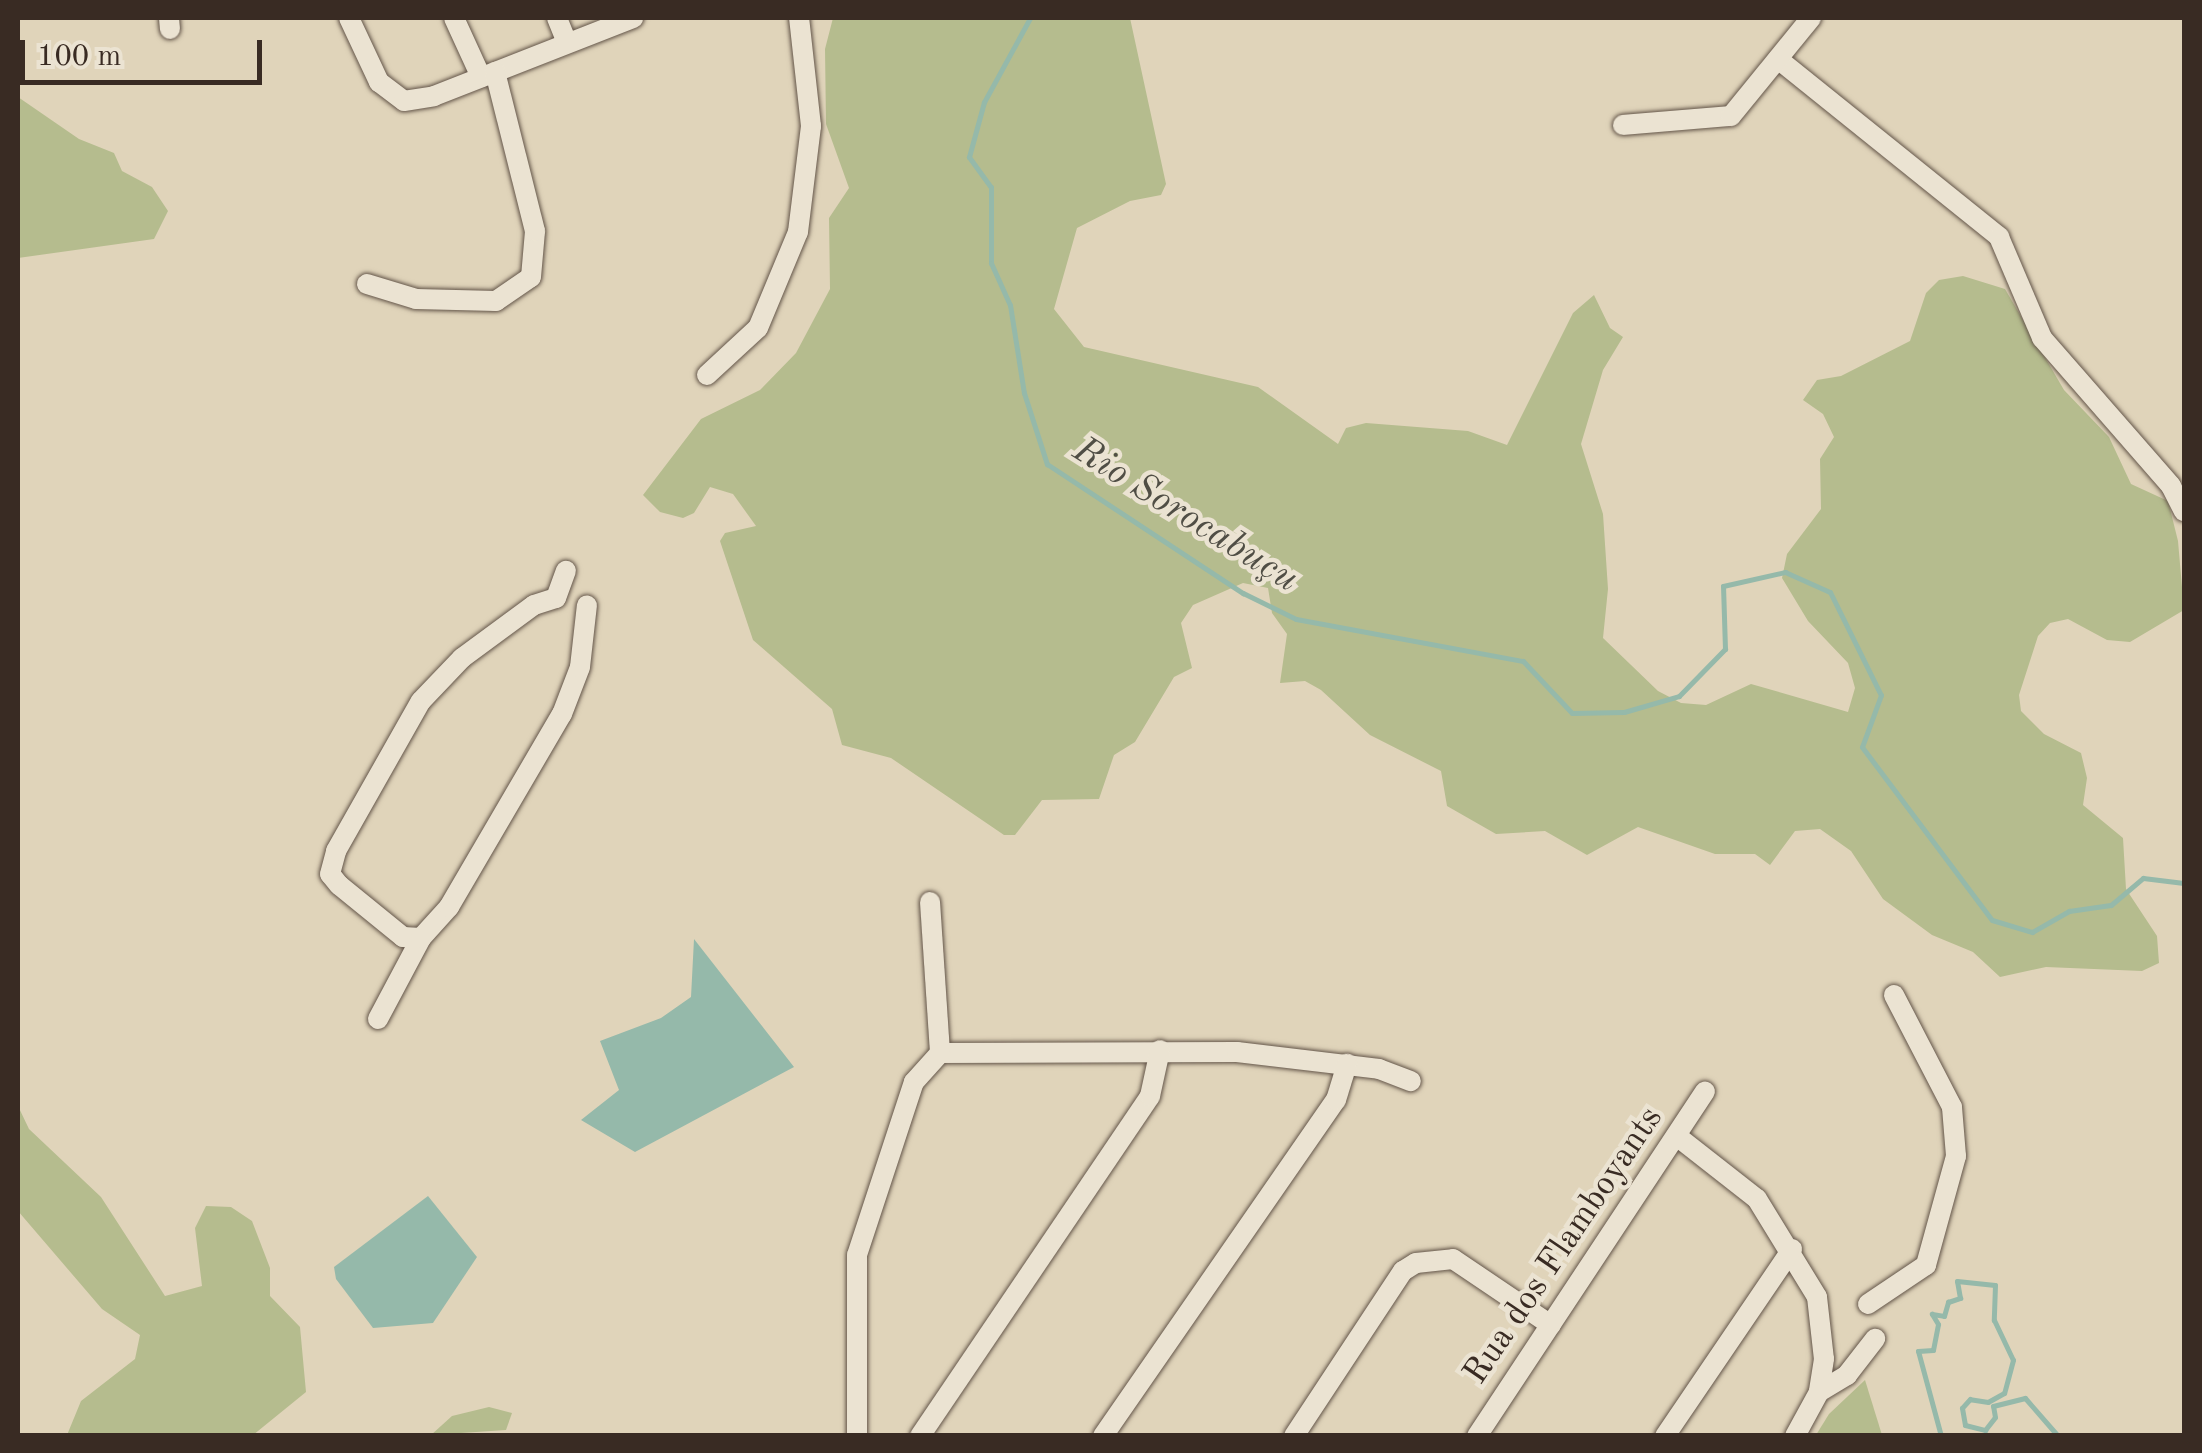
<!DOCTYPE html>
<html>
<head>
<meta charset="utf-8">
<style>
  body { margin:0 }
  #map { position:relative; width:2202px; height:1453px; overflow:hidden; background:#e0d4ba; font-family:"Old Standard TT",serif }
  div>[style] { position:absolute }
  .green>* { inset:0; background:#b5bc8e }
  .water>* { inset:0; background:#95b9aa }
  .stream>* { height:5px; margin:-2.5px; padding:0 2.5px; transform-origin:2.5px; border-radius:2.5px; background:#95b9aa }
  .roads { filter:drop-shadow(0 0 2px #635549) drop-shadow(0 0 2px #635549) }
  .street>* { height:20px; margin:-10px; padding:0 10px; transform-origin:10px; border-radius:10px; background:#ebe3d2 }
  span { translate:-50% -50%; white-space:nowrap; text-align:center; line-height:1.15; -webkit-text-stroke:9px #ebe3d2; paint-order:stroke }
  .street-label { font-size:35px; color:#392b23 }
  .water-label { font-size:38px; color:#504e45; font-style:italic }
  .frame { position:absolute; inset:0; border:20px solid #392b23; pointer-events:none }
  .scale { position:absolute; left:20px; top:40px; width:242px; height:45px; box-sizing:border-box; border:5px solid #392b23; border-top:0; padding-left:12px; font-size:30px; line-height:35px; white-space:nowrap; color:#392b23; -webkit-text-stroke:8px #ebe3d2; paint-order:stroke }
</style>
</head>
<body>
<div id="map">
  <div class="green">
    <div style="clip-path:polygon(833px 18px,1130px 18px,1166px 184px,1161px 195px,1130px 201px,1077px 228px,1054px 309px,1084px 347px,1258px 387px,1338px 444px,1346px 428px,1366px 423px,1468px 431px,1507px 445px,1573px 313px,1594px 295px,1610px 328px,1623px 337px,1603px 370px,1581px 444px,1603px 514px,1608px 589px,1603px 638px,1658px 691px,1681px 703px,1706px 705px,1751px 684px,1848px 712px,1855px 688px,1848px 663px,1808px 621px,1782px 578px,1787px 554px,1821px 509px,1820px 459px,1834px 437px,1823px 414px,1803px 400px,1817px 380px,1841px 376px,1910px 341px,1926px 293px,1939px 280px,1963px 276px,2005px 289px,2064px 390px,2109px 437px,2131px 484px,2168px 501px,2178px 541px,2184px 610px,2130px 642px,2107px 640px,2068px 619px,2050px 623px,2038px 636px,2019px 695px,2021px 711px,2044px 734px,2081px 753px,2087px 778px,2083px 805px,2123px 838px,2126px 889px,2157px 936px,2159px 963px,2142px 971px,2046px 967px,2000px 977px,1973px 952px,1932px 935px,1883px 899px,1851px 851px,1820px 829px,1795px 831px,1770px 865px,1755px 854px,1715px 854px,1638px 827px,1587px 855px,1545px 831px,1496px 834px,1447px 806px,1441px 771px,1370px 735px,1321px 690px,1305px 681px,1280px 683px,1287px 634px,1272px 613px,1268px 588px,1243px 583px,1193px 605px,1181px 623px,1192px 668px,1174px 677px,1135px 742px,1114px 755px,1099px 799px,1042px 800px,1015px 835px,1004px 835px,891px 758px,842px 745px,832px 709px,753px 640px,720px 541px,725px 533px,756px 526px,733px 494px,710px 487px,694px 513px,683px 518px,660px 512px,643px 495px,701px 419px,760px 390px,796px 353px,830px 289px,829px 218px,849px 188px,826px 124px,825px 49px)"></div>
    <div style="clip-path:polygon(18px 97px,79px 139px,114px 153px,122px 171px,152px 187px,168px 211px,154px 239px,18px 258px)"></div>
    <div style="clip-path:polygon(18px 1106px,29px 1129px,101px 1197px,165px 1296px,202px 1286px,195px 1228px,206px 1206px,231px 1207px,252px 1221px,270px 1268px,270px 1296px,300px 1327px,306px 1392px,253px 1435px,67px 1435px,81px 1401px,135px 1359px,140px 1335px,102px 1309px,18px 1211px)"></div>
    <div style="clip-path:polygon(1865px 1380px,1882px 1435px,1816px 1435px,1829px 1414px)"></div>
    <div style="clip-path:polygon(489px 1407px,512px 1413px,506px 1430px,431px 1435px,452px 1416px)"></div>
  </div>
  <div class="water">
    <div style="clip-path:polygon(694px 939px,794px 1067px,635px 1152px,581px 1120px,619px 1090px,600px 1041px,661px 1018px,691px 997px)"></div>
    <div style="clip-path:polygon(428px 1196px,477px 1257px,433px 1323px,373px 1328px,336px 1279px,334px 1267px)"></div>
  </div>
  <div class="stream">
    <div style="left:1030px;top:18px;width:96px;rotate:118.7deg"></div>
    <div style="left:984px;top:102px;width:57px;rotate:105.3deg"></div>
    <div style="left:969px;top:157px;width:37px;rotate:54deg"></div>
    <div style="left:991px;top:187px;width:76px;rotate:90deg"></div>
    <div style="left:991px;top:263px;width:46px;rotate:65.7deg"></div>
    <div style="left:1010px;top:305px;width:89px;rotate:81deg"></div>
    <div style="left:1024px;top:393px;width:75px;rotate:72.1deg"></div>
    <div style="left:1047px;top:464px;width:235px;rotate:33.4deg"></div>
    <div style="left:1243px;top:593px;width:59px;rotate:26.1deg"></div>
    <div style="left:1296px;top:619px;width:231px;rotate:10.5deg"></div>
    <div style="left:1523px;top:661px;width:71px;rotate:46.7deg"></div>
    <div style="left:1572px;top:713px;width:52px;rotate:-1.1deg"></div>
    <div style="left:1624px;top:712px;width:57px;rotate:-16.2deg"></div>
    <div style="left:1679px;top:696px;width:66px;rotate:-45.6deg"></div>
    <div style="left:1725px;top:649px;width:63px;rotate:-91.8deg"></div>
    <div style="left:1723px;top:586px;width:64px;rotate:-12.7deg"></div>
    <div style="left:1785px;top:572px;width:49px;rotate:24deg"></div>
    <div style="left:1830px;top:592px;width:115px;rotate:63.7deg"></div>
    <div style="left:1881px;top:695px;width:55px;rotate:110.1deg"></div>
    <div style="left:1862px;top:747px;width:216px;rotate:53.1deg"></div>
    <div style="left:1992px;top:920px;width:42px;rotate:16.7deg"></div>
    <div style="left:2032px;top:932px;width:43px;rotate:-29.6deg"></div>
    <div style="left:2069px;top:911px;width:42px;rotate:-8.1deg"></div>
    <div style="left:2111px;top:905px;width:42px;rotate:-40.2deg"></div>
    <div style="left:2143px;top:878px;width:41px;rotate:7deg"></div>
    <div style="left:1941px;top:1436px;width:88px;rotate:-105.1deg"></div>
    <div style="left:1918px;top:1351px;width:15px;rotate:-4deg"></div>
    <div style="left:1933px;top:1350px;width:26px;rotate:-79deg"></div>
    <div style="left:1938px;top:1324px;width:12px;rotate:-121deg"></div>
    <div style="left:1932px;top:1314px;width:12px;rotate:9deg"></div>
    <div style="left:1944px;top:1316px;width:15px;rotate:-74deg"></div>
    <div style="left:1948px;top:1302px;width:13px;rotate:-18deg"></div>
    <div style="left:1960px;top:1298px;width:17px;rotate:-100deg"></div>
    <div style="left:1957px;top:1281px;width:38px;rotate:6deg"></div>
    <div style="left:1995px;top:1285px;width:35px;rotate:92deg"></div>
    <div style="left:1994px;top:1320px;width:44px;rotate:64.6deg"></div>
    <div style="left:2013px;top:1360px;width:34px;rotate:105deg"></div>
    <div style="left:2004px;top:1393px;width:18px;rotate:151deg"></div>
    <div style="left:1988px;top:1402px;width:18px;rotate:-171deg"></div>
    <div style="left:1970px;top:1399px;width:12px;rotate:132deg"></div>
    <div style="left:1962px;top:1408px;width:17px;rotate:80deg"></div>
    <div style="left:1965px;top:1425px;width:21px;rotate:14deg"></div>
    <div style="left:1985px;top:1430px;width:16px;rotate:-52deg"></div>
    <div style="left:1995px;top:1417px;width:11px;rotate:-100deg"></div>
    <div style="left:1993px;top:1406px;width:33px;rotate:-14deg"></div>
    <div style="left:2025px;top:1398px;width:50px;rotate:49deg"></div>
  </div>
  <div class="roads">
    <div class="street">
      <div style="left:169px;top:18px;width:11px;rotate:85deg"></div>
      <div style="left:349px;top:18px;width:71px;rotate:64.9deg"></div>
      <div style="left:379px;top:82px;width:31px;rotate:37deg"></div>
      <div style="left:404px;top:101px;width:30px;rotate:-9deg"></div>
      <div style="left:434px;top:96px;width:214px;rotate:-21.4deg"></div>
      <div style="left:454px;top:18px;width:65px;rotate:65.4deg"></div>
      <div style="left:557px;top:18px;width:27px;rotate:68deg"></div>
      <div style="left:1778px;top:59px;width:284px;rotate:38.8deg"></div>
      <div style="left:1999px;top:237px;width:110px;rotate:66.9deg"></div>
      <div style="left:2042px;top:338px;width:196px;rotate:48.9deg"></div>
      <div style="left:2171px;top:486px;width:28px;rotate:63deg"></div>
      <div style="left:1623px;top:125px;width:108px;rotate:-4.8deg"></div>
      <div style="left:1731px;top:116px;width:127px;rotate:-50.8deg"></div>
      <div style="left:367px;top:284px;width:51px;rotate:17deg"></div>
      <div style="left:416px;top:299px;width:80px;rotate:1.4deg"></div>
      <div style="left:496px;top:301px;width:42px;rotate:-34.4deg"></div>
      <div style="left:531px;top:277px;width:46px;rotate:-85deg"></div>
      <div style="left:535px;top:231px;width:164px;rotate:-104.1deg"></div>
      <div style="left:707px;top:375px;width:69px;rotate:-42.7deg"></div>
      <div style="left:758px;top:328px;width:104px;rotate:-67.4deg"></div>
      <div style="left:798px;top:232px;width:107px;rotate:-83deg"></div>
      <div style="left:811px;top:126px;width:109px;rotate:-96.3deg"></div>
      <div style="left:930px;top:902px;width:151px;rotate:86.2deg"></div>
      <div style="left:421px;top:938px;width:18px;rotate:-177deg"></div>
      <div style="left:403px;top:937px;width:82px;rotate:-140.9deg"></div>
      <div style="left:339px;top:885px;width:14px;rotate:-129deg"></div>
      <div style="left:330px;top:874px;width:24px;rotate:-75deg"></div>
      <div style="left:336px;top:851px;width:172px;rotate:-60.5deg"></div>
      <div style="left:421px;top:701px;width:59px;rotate:-46.4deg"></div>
      <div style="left:462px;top:658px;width:89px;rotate:-36.4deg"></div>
      <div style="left:534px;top:605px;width:23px;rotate:-18deg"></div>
      <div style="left:556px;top:598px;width:29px;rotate:-70deg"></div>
      <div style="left:378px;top:1019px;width:92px;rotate:-62deg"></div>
      <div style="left:421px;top:938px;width:42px;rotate:-47.9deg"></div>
      <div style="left:449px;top:907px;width:224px;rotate:-59.7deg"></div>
      <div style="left:562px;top:714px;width:50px;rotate:-69deg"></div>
      <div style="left:580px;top:667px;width:62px;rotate:-83.6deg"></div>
      <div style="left:940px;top:1053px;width:297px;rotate:-0.2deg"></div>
      <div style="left:1237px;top:1052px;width:143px;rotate:6.8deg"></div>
      <div style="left:1379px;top:1069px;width:34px;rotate:21deg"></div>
      <div style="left:1678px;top:1137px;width:100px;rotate:38.1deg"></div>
      <div style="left:1757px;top:1199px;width:115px;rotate:58.5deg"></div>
      <div style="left:1817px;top:1297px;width:62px;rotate:83.6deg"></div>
      <div style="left:1824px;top:1359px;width:33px;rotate:99deg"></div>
      <div style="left:1819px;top:1392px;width:50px;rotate:118.6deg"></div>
      <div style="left:1868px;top:1304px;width:70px;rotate:-33.9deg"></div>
      <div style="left:1926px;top:1265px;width:113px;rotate:-74.6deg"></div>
      <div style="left:1956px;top:1156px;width:49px;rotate:-94.7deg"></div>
      <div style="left:1952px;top:1107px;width:126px;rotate:-117.4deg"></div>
      <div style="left:1819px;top:1392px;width:33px;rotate:-31deg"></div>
      <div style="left:1847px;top:1375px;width:46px;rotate:-52.1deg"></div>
      <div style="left:857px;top:1436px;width:181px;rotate:-90deg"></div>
      <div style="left:857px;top:1255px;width:182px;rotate:-71.8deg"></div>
      <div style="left:914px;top:1082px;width:39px;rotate:-48deg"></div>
      <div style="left:920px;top:1436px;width:410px;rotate:-55.9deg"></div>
      <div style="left:1150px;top:1096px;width:47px;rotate:-77.7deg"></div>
      <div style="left:1103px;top:1436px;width:409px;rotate:-55.3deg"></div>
      <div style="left:1336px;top:1100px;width:38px;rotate:-73deg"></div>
      <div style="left:1294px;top:1436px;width:198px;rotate:-56.6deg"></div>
      <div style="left:1403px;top:1271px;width:15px;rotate:-32deg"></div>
      <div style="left:1416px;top:1263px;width:37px;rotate:-6deg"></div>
      <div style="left:1453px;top:1259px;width:118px;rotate:34deg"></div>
      <div style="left:1477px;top:1436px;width:413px;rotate:-56.5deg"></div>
      <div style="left:1665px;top:1436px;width:226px;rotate:-55.8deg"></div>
    </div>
  </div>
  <div class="street-label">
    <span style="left:1564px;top:1246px;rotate:-56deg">Rua dos Flamboyants</span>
  </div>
  <div class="water-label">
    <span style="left:1185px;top:516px;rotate:32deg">Rio Sorocabuçu</span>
  </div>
  <div class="frame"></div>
  <div class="scale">100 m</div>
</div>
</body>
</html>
